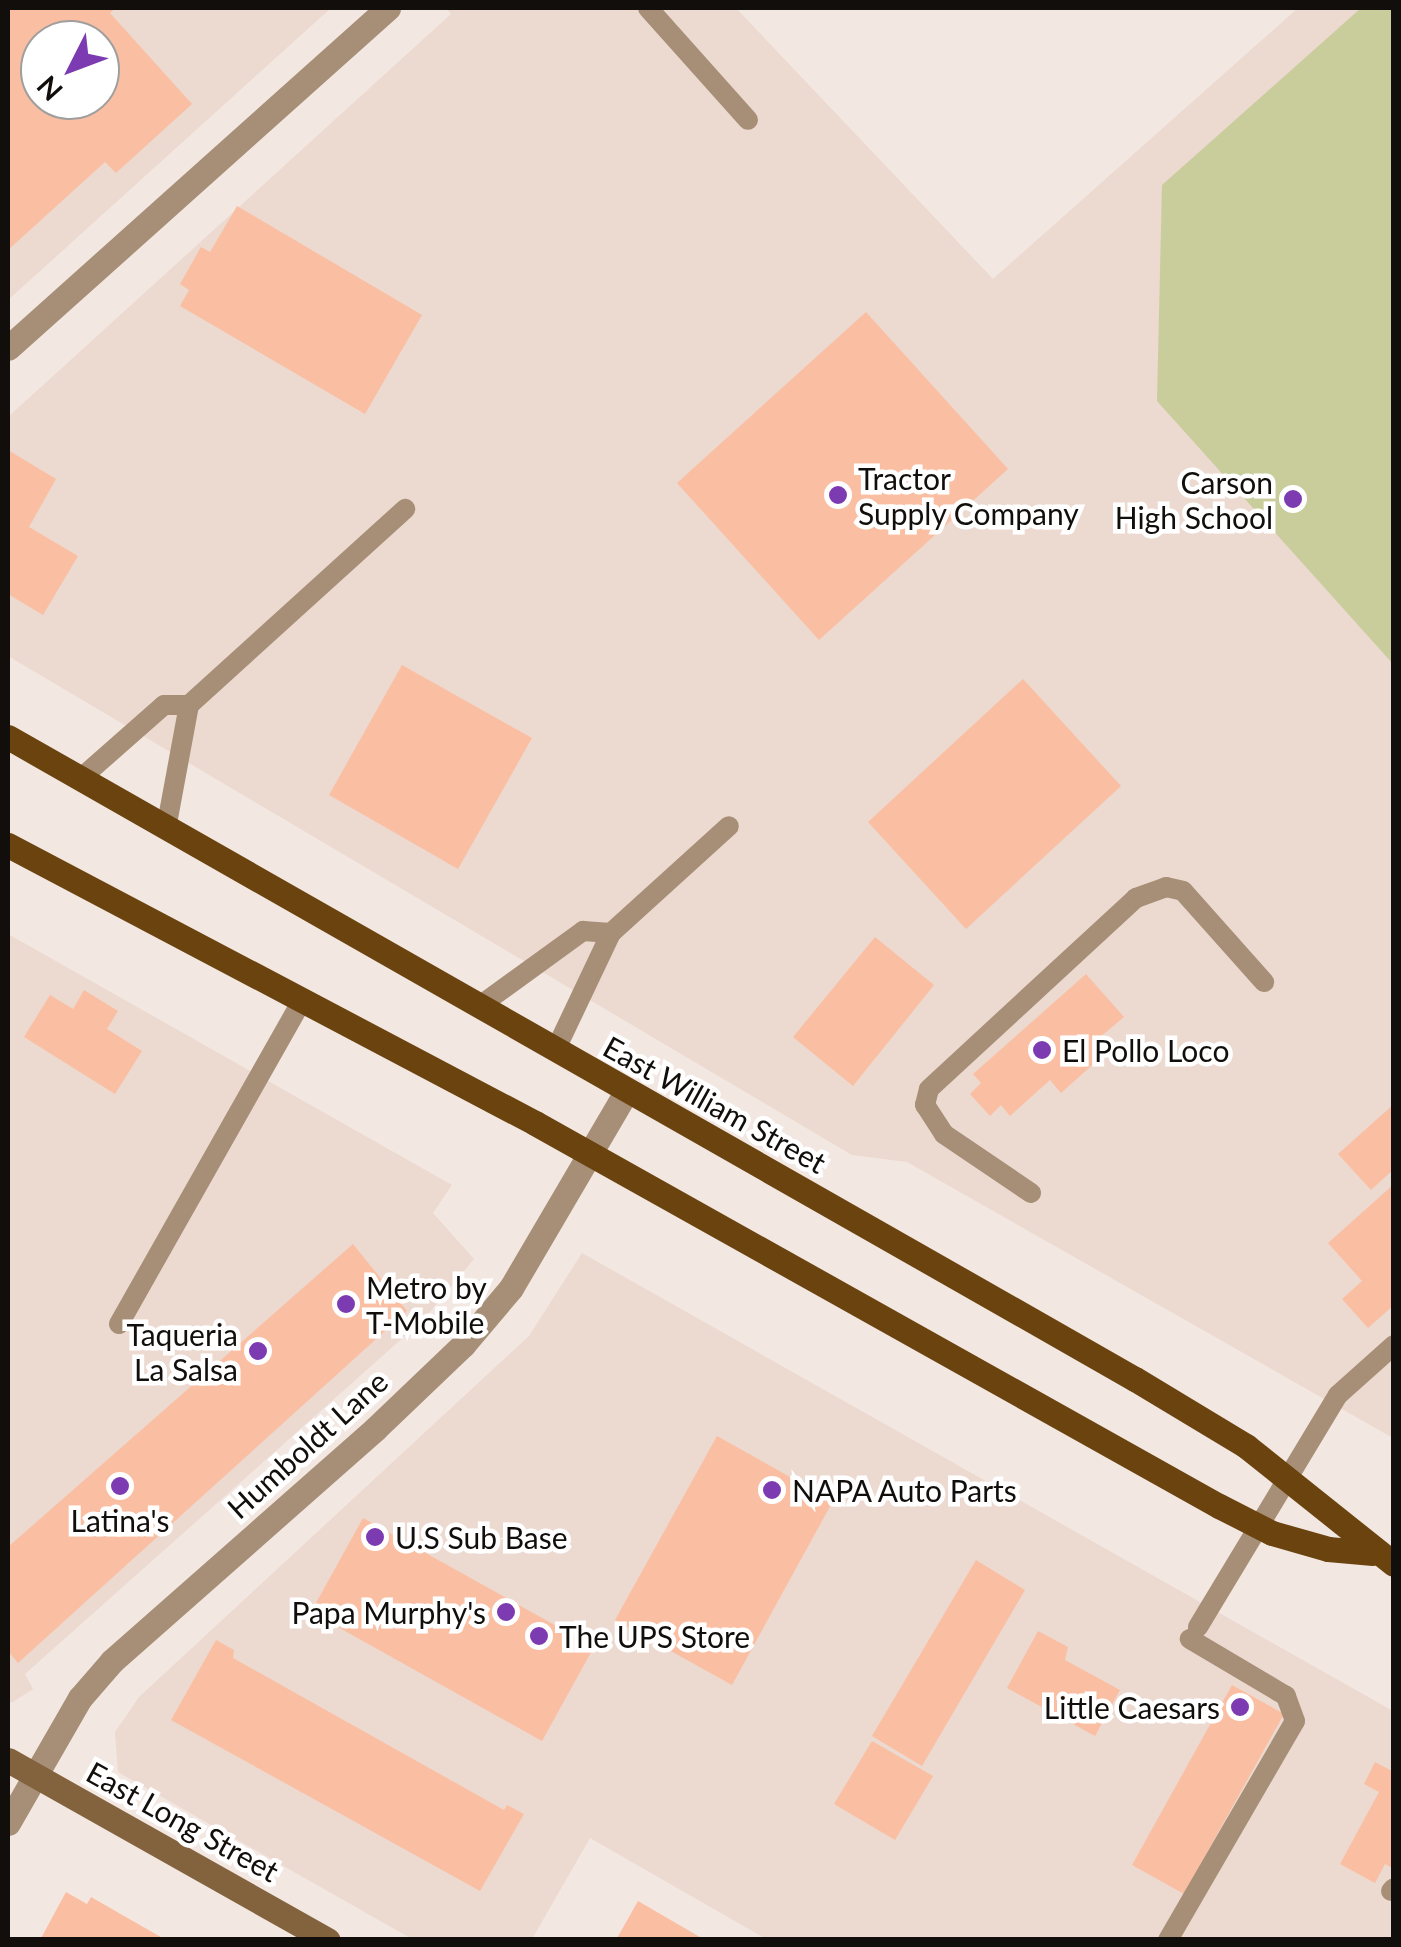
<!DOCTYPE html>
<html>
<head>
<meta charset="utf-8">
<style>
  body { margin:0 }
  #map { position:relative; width:1401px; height:1947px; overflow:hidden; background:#f3e7e2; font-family:Lato,sans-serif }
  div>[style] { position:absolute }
  .built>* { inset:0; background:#ecd9d0 }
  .green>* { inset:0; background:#c9cd9b }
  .building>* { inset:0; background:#fabfa2 }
  .lane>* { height:20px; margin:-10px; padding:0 10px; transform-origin:10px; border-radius:10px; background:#a68f76 }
  .street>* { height:25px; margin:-12.5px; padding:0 12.5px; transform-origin:12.5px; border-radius:12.5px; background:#a68f76 }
  .secondary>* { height:25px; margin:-12.5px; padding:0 12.5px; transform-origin:12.5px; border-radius:12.5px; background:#83633e }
  .primary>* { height:25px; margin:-12.5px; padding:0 12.5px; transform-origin:12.5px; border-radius:12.5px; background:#6a430f }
  .dots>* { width:28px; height:28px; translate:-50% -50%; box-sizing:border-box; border:5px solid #fff; border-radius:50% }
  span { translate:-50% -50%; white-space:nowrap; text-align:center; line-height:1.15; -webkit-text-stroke:9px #fff; paint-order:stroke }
  .poi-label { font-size:30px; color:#120e0c }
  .left { translate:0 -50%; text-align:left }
  .right { translate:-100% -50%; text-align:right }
  .street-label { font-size:30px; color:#120e0c }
  .frame { position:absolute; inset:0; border:10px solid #120e0c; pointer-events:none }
  .north { position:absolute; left:20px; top:20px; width:100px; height:100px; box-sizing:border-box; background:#fff; border:2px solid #a09f9e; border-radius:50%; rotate:228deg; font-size:28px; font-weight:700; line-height:40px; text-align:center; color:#120e0c }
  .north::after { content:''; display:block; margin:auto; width:35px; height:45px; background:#7c3bb0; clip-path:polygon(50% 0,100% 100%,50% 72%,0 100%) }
</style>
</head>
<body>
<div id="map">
  <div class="built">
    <div style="clip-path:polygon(evenodd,8px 8px,331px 8px,8px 300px,8px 8px,40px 40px,100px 40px,100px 100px,40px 100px,40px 40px)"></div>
    <div style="clip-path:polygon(446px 8px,736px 8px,993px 279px,1298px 8px,1393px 8px,1393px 1438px,907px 1162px,852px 1155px,8px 656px,8px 417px,451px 14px)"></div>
    <div style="clip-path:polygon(8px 934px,452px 1185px,433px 1213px,474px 1259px,425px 1318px,25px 1674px,33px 1689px,13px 1702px,8px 1702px)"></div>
    <div style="clip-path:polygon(582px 1253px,1393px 1711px,1393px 1939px,766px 1939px,590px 1838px,532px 1939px,412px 1939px,118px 1772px,115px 1732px,139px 1697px,529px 1336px)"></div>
  </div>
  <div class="green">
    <div style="clip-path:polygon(1361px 8px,1394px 8px,1393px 664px,1157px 401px,1162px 185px)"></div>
  </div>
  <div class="building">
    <div style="clip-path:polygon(evenodd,8px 8px,116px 8px,110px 13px,192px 104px,116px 173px,105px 162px,8px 250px,8px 8px,40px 40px,100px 40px,100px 100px,40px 100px,40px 40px)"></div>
    <div style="clip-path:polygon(237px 206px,422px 315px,365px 414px,180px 306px,189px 290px,180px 284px,201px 247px,210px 252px)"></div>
    <div style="clip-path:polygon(866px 312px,1008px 469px,819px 640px,677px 483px)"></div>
    <div style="clip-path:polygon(8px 450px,56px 479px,29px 527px,78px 556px,43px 615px,8px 594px)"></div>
    <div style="clip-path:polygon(402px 665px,532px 738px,458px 869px,329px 795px)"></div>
    <div style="clip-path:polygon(1023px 679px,1121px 786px,966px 929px,868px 822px)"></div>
    <div style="clip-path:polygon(875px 937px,934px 985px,853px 1086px,793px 1037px)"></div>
    <div style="clip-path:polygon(1086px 974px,1124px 1017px,1099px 1038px,1109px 1050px,1061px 1093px,1050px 1080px,1010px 1116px,1001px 1105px,990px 1116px,970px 1094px,981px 1083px,973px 1074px)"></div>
    <div style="clip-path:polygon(84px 990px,118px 1011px,107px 1029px,142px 1051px,115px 1094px,24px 1037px,50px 995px,73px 1009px)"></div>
    <div style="clip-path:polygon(1394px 1104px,1394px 1169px,1371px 1190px,1338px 1154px)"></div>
    <div style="clip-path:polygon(1394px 1184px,1394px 1305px,1368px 1328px,1342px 1299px,1362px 1281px,1328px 1243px)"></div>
    <div style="clip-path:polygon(353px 1244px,407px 1311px,18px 1663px,8px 1651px,8px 1547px)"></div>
    <div style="clip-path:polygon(717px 1436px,833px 1501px,732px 1685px,615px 1620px)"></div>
    <div style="clip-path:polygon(363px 1518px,594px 1647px,542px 1741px,311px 1612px)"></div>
    <div style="clip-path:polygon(976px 1560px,1025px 1590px,922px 1766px,872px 1736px)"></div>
    <div style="clip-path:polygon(1038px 1631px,1068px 1647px,1065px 1660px,1120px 1690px,1095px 1736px,1007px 1688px)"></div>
    <div style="clip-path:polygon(216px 1640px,234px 1650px,233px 1658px,504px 1810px,507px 1805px,524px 1814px,480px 1891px,171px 1720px)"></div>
    <div style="clip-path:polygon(1232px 1685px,1284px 1714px,1184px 1894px,1132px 1865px)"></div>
    <div style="clip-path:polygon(872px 1741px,933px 1776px,895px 1840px,834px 1804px)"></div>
    <div style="clip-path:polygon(1375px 1762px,1394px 1772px,1394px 1869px,1385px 1864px,1375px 1883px,1340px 1864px,1379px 1792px,1364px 1784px)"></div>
    <div style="clip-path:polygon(66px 1892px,87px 1904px,91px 1897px,166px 1940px,40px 1940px)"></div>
    <div style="clip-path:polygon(638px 1901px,705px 1940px,616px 1940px)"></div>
  </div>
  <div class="lane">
    <div style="left:648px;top:8px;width:150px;rotate:48.2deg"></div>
    <div style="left:80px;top:779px;width:112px;rotate:-41.4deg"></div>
    <div style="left:164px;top:705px;width:25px"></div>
    <div style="left:166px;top:829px;width:126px;rotate:-79.5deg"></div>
    <div style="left:189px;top:705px;width:292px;rotate:-42.2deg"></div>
    <div style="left:478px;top:1007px;width:130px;rotate:-35.9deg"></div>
    <div style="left:583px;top:931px;width:28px;rotate:4deg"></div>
    <div style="left:555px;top:1051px;width:131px;rotate:-64.6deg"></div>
    <div style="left:611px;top:933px;width:159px;rotate:-42.2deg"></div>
    <div style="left:1031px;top:1193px;width:105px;rotate:-145.9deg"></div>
    <div style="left:944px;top:1134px;width:35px;rotate:-123deg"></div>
    <div style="left:925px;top:1105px;width:16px;rotate:-76deg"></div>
    <div style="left:929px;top:1089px;width:282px;rotate:-42.7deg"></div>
    <div style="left:1136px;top:898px;width:32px;rotate:-20deg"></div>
    <div style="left:1166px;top:887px;width:17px;rotate:13deg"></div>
    <div style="left:1183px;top:891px;width:122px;rotate:48.3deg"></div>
    <div style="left:119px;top:1324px;width:372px;rotate:-60.5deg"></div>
    <div style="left:1198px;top:1627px;width:271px;rotate:-58.9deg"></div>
    <div style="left:1338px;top:1395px;width:75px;rotate:-41.8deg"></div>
    <div style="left:1391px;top:1891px;width:4px;rotate:-45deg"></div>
    <div style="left:1168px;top:1940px;width:253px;rotate:-59.9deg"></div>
    <div style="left:1295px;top:1721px;width:27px;rotate:-110deg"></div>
    <div style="left:1286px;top:1696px;width:112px;rotate:-149.3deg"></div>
  </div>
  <div class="street">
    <div style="left:8px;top:348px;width:510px;rotate:-41.82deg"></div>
    <div style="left:8px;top:1823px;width:144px;rotate:-60.1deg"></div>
    <div style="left:80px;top:1698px;width:49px;rotate:-49.1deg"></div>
    <div style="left:112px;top:1661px;width:351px;rotate:-41.4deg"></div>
    <div style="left:375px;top:1429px;width:122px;rotate:-43.7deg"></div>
    <div style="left:463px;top:1345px;width:75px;rotate:-49.9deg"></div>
    <div style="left:511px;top:1288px;width:227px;rotate:-59.6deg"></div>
  </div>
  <div class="secondary">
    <div style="left:8px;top:1760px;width:367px;rotate:29.4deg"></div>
  </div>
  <div class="primary">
    <div style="left:8px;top:737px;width:1297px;rotate:29.67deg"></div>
    <div style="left:1135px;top:1379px;width:130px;rotate:31.1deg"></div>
    <div style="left:1246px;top:1446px;width:189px;rotate:38.6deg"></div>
    <div style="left:8px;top:845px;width:596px;rotate:27.81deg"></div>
    <div style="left:535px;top:1123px;width:784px;rotate:29.25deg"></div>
    <div style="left:1219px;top:1506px;width:59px;rotate:27deg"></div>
    <div style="left:1272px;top:1533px;width:58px;rotate:15.9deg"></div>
    <div style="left:1328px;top:1549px;width:45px;rotate:5.1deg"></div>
  </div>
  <div class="dots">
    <div style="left:838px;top:495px;background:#7c3bb0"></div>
    <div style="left:1293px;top:499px;background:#7c3bb0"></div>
    <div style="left:1042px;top:1050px;background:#7c3bb0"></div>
    <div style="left:346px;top:1304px;background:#7c3bb0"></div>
    <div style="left:258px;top:1351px;background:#7c3bb0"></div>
    <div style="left:120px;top:1486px;background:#7c3bb0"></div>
    <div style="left:772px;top:1490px;background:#7c3bb0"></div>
    <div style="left:375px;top:1537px;background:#7c3bb0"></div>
    <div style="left:506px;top:1612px;background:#7c3bb0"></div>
    <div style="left:539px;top:1636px;background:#7c3bb0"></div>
    <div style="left:1240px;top:1707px;background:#7c3bb0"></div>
  </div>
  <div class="poi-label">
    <span class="left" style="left:858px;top:495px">Tractor<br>Supply Company</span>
    <span class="right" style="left:1273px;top:499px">Carson<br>High School</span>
    <span class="left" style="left:1062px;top:1050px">El Pollo Loco</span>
    <span class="left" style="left:366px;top:1304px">Metro by<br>T-Mobile</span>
    <span class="right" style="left:238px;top:1351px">Taqueria<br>La Salsa</span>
    <span class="left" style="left:792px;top:1490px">NAPA Auto Parts</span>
    <span style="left:120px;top:1520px">Latina's</span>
    <span class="left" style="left:395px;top:1537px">U.S Sub Base</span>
    <span class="right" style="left:486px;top:1612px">Papa Murphy's</span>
    <span class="left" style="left:559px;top:1636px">The UPS Store</span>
    <span class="right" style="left:1220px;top:1707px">Little Caesars</span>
  </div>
  <div class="street-label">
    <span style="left:715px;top:1104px;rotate:29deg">East William Street</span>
    <span style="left:307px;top:1444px;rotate:-42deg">Humboldt Lane</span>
    <span style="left:183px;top:1821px;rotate:29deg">East Long Street</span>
  </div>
  <div class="frame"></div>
  <div class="north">N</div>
</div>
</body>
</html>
